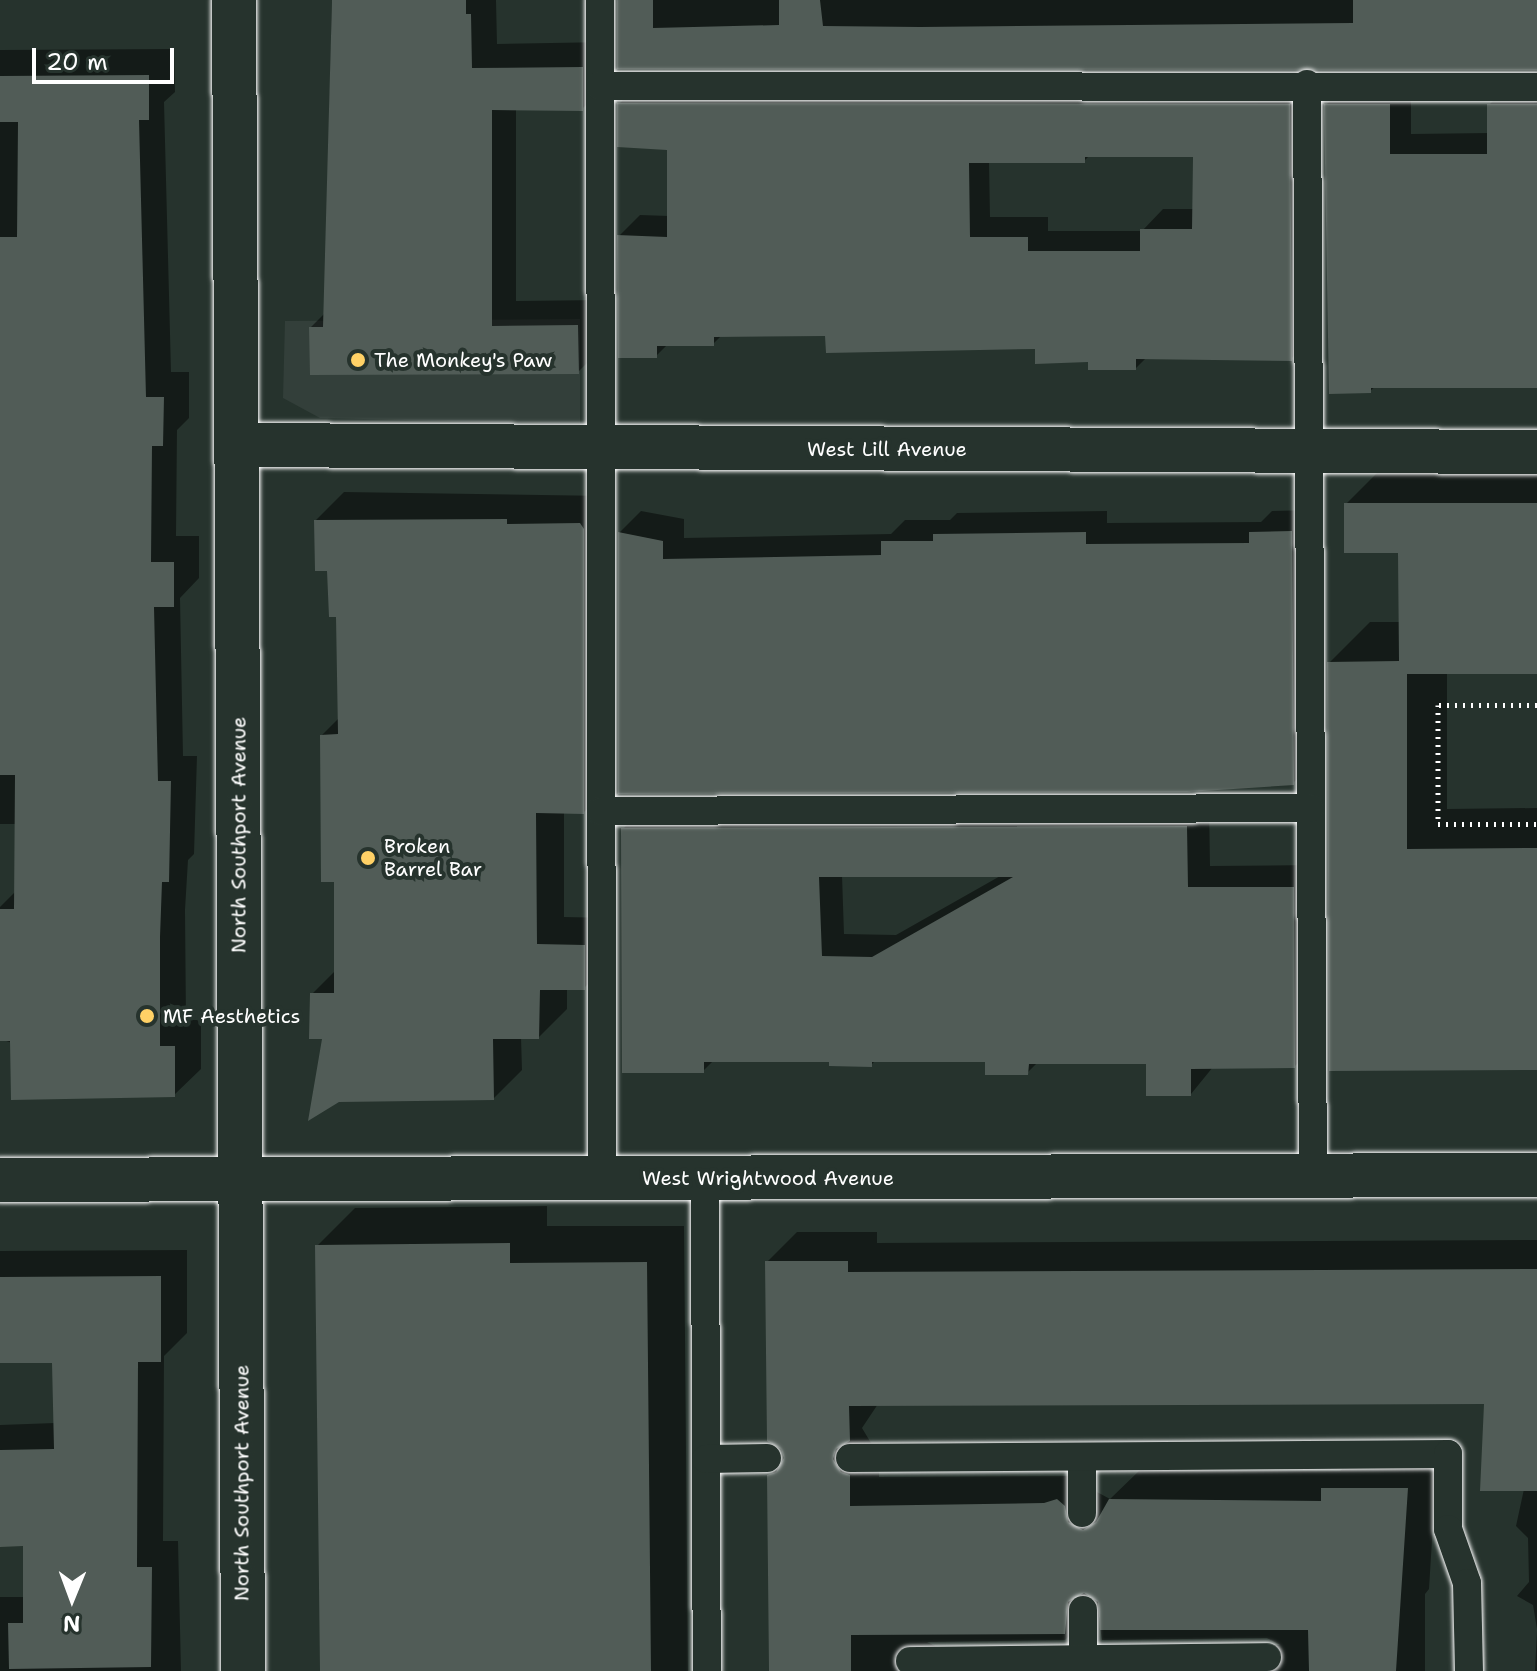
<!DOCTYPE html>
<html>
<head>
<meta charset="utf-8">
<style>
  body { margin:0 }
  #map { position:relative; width:1537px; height:1671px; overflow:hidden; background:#26332d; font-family:"Shantell Sans",sans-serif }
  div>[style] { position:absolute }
  .built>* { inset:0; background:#333f3a }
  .shadow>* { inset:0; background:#0007 }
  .building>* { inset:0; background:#515c57 }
  .path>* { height:5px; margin-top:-2.5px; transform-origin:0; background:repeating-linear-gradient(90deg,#fff 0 2px,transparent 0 8px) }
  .roads { filter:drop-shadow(0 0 2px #fff) drop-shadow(0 0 2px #fff) }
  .lane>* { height:28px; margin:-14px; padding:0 14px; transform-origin:14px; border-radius:14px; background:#26332d }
  .street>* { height:44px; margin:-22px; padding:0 22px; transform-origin:22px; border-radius:22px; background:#26332d }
  .secondary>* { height:44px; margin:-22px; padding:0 22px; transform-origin:22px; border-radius:22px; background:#26332d }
  .dots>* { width:22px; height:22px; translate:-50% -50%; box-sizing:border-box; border:4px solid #26332d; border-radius:50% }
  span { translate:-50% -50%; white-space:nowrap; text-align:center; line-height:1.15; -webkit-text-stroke:8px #26332d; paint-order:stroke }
  .poi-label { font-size:20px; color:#fff }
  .left { translate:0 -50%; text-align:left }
  .street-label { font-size:20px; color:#fff }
  .north { position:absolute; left:32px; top:1559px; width:80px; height:80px; -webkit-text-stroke:6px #26332d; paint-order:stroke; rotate:181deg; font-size:22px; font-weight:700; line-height:32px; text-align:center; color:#fff }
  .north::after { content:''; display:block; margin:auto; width:28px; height:36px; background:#fff; clip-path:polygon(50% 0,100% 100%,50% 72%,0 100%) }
  .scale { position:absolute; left:32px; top:48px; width:142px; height:36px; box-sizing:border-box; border:4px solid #fff; border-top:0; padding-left:10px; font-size:24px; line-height:28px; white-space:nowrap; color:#fff; -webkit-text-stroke:6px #26332d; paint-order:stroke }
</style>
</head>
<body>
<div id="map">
  <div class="built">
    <div style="clip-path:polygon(580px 319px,580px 424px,320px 418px,283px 398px,285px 321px)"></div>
  </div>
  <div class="shadow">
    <div style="clip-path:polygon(332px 0,496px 0,497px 44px,608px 42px,608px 83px,582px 109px,516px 108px,516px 301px,603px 300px,603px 347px,578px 372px,311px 327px,325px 313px)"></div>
    <div style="clip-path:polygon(619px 0,1537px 0,1537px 65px,619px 67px)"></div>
    <div style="clip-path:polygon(174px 49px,175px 92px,164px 102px,171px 372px,189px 372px,189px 418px,177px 430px,176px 536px,199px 536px,199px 578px,180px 598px,183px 756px,197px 756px,194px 854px,188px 860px,185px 910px,186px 1020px,201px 1020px,201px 1069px,174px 1095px,0 1039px,0 907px,16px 891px,16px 824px,0 824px,0 50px)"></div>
    <div style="clip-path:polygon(evenodd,640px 83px,1310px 84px,1311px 338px,1291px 359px,1146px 358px,1136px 368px,1037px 347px,827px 334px,723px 334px,713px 344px,668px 344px,656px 356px,619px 236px,640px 215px,669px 216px,667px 145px,619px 104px,640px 83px,1090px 155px,1195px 155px,1194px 209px,1163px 209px,1142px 231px,1048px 231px,1048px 217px,990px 217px,989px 161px,1084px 161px,1090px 155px)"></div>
    <div style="clip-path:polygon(1348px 83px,1411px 83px,1411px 134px,1489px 133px,1489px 105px,1511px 83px,1537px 83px,1537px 386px,1376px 386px,1370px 391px,1326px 105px)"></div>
    <div style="clip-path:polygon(1387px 463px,1537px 463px,1537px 672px,1447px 672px,1447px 809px,1537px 808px,1537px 1068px,1331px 1069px,1329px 663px,1370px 622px,1401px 622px,1400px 551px,1346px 504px)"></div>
    <div style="clip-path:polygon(344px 492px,608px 496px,612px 784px,584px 812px,564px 812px,564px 917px,612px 918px,612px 960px,584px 988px,567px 988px,567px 1009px,539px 1037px,521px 1037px,522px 1070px,494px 1098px,324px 1037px,312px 994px,336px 970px,336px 880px,322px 735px,340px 717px,338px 615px,316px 520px)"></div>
    <div style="clip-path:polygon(1313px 510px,1315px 761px,1293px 783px,620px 792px,620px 532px,641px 511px,684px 519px,684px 538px,891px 534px,905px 520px,950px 520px,957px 513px,1107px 511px,1107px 523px,1261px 522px,1272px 511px)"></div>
    <div style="clip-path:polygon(evenodd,1209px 804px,1210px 866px,1316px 865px,1317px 1044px,1295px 1066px,1213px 1067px,1191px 1094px,1148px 1062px,1038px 1062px,1027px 1073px,987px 1060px,876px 1060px,871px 1065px,831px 1060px,714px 1060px,703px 1071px,623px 829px,645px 806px,1209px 804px,842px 875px,1002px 875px,896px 935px,844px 934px,842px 875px)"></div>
    <div style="clip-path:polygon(547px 1206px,547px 1226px,684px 1226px,688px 1671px,322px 1671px,317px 1246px,355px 1208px)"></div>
    <div style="clip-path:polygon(evenodd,797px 1232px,877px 1232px,877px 1243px,1537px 1240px,1537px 1629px,1533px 1605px,1517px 1596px,1529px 1582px,1528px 1538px,1516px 1526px,1524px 1489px,1486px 1402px,878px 1404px,862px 1428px,871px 1443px,879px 1445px,879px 1477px,1094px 1476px,1097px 1492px,1110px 1499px,1140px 1470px,1340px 1471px,1353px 1459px,1437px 1459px,1429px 1589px,1425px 1594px,1425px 1671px,771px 1671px,769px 1476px,786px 1459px,767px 1262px,797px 1232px,1096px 1598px,1102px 1640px,1267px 1638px,1280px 1645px,941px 1649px,927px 1642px,1065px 1640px,1095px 1610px,1096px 1598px)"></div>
    <div style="clip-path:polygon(187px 1250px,187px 1333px,164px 1356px,163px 1541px,178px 1541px,181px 1671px,0 1671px,0 1597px,25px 1597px,25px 1544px,0 1545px,0 1425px,55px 1423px,54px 1361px,0 1361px,0 1251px)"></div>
    <div style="clip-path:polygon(1537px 1631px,1537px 1671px,1535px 1671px)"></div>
  </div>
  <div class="building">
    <div style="clip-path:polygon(332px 0,466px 0,466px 14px,471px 14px,472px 68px,583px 67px,583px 111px,492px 110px,492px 326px,578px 325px,579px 374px,310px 375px,309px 327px,323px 327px)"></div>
    <div style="clip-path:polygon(617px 0,653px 0,653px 28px,779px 25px,779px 0,820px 0,823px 26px,920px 27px,1353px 23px,1353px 0,1537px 0,1537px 70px,617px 69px)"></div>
    <div style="clip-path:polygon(149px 75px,149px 120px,139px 120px,146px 397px,164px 397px,163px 446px,152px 446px,151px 562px,174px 562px,174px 607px,154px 607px,158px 781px,171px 781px,169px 882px,162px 882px,160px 937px,160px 1046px,175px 1046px,175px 1097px,11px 1100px,10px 1041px,0 1041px,0 909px,14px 909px,15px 775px,0 775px,0 237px,17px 237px,18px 122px,0 122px,0 76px)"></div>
    <div style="clip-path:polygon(evenodd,617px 103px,1290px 104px,1292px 361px,1136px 359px,1136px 370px,1088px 370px,1088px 362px,1035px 364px,1035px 349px,826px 353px,825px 336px,714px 337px,714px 346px,657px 346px,657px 358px,618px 358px,617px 235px,667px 237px,667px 150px,617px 147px,617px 103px,1085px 157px,1193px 157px,1192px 229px,1140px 229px,1140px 251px,1028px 251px,1028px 237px,970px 237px,969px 163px,1085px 163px,1085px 157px)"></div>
    <div style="clip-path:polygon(1324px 104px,1390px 104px,1390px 154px,1487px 154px,1487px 104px,1537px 104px,1537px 388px,1371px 388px,1371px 393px,1329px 394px)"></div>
    <div style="clip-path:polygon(1344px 503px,1537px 503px,1537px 674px,1407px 674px,1407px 849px,1537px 848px,1537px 1070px,1329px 1071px,1327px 662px,1399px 661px,1398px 553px,1344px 553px)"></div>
    <div style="clip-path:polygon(507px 519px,507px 524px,580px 523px,584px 529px,584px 814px,536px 813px,537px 944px,585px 945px,585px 990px,540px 990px,539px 1039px,493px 1039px,494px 1100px,339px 1102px,308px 1121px,322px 1039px,309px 1039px,310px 993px,334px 993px,334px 882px,321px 882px,320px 735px,338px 734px,336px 617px,329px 617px,327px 571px,315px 571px,314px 520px)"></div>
    <div style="clip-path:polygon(1292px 531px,1294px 785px,1187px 792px,618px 794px,618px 532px,663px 541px,663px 559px,881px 555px,881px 541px,933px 541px,933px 534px,1086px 532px,1086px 544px,1249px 543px,1249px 532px)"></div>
    <div style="clip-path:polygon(evenodd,1187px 826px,1188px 887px,1294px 887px,1295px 1068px,1191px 1069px,1191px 1096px,1146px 1096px,1146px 1064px,1029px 1064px,1028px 1075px,985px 1075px,985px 1062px,872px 1062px,872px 1067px,829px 1066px,829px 1062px,704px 1062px,704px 1073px,622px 1073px,621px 828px,1187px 826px,819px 877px,1013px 877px,872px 957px,822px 956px,819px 877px)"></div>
    <div style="clip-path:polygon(510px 1243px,510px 1263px,647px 1262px,651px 1671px,320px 1671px,315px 1245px)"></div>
    <div style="clip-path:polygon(765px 1261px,848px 1261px,848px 1272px,1537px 1269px,1537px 1491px,1480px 1491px,1484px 1404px,849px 1406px,850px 1441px,836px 1449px,833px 1459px,841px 1472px,850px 1475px,850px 1506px,1044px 1503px,1057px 1499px,1065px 1506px,1068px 1522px,1083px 1530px,1096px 1522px,1109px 1499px,1321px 1501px,1321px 1488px,1408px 1488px,1396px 1671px,1309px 1671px,1308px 1630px,1100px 1630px,1098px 1602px,1084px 1593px,1068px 1602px,1065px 1634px,851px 1635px,851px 1671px,769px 1671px,767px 1475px,776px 1472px,784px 1458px,781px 1449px,767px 1441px)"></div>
    <div style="clip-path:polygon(161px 1276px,161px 1362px,138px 1362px,137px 1567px,152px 1567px,151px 1667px,9px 1669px,8px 1623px,23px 1623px,23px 1546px,0 1547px,0 1450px,54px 1449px,52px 1363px,0 1363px,0 1277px)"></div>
  </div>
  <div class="path">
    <div style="left:1537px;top:705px;width:99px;rotate:180deg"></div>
    <div style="left:1438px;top:705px;width:119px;rotate:90deg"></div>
    <div style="left:1438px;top:824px;width:99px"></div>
  </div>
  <div class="roads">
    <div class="lane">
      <div style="left:600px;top:0;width:1178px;rotate:89.9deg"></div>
      <div style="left:1307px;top:84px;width:1092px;rotate:89.69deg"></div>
      <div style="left:600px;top:86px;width:937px;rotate:0.06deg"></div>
      <div style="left:601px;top:811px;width:709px;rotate:-0.24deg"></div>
      <div style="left:705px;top:1178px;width:493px;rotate:89.8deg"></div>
      <div style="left:1082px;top:1457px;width:56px;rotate:90deg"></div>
      <div style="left:850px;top:1458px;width:598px;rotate:-0.38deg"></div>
      <div style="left:1448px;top:1454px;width:75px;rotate:90deg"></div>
      <div style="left:1448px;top:1529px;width:57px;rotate:70.6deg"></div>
      <div style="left:1467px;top:1583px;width:88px;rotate:88.7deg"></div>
      <div style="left:706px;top:1459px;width:61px;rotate:-0.9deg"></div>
      <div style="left:1083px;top:1610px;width:61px;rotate:90deg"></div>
      <div style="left:910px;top:1661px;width:357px;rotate:-0.6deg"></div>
    </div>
    <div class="street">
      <div style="left:236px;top:445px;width:1301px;rotate:0.31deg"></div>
      <div style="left:0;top:1180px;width:1537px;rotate:-0.19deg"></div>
    </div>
    <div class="secondary">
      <div style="left:234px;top:0;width:1671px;rotate:89.69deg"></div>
    </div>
  </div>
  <div class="dots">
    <div style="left:358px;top:360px;background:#ffd166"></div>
    <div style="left:368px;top:858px;background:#ffd166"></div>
    <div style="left:147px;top:1016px;background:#ffd166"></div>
  </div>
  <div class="poi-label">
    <span class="left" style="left:374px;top:360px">The Monkey's Paw</span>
    <span class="left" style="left:384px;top:858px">Broken<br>Barrel Bar</span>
    <span class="left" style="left:163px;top:1016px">MF Aesthetics</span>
  </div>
  <div class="street-label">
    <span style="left:887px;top:449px">West Lill Avenue</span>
    <span style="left:239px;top:835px;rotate:-90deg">North Southport Avenue</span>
    <span style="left:768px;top:1178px">West Wrightwood Avenue</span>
    <span style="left:242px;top:1483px;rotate:-90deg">North Southport Avenue</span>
  </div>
  <div class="north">N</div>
  <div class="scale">20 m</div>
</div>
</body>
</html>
